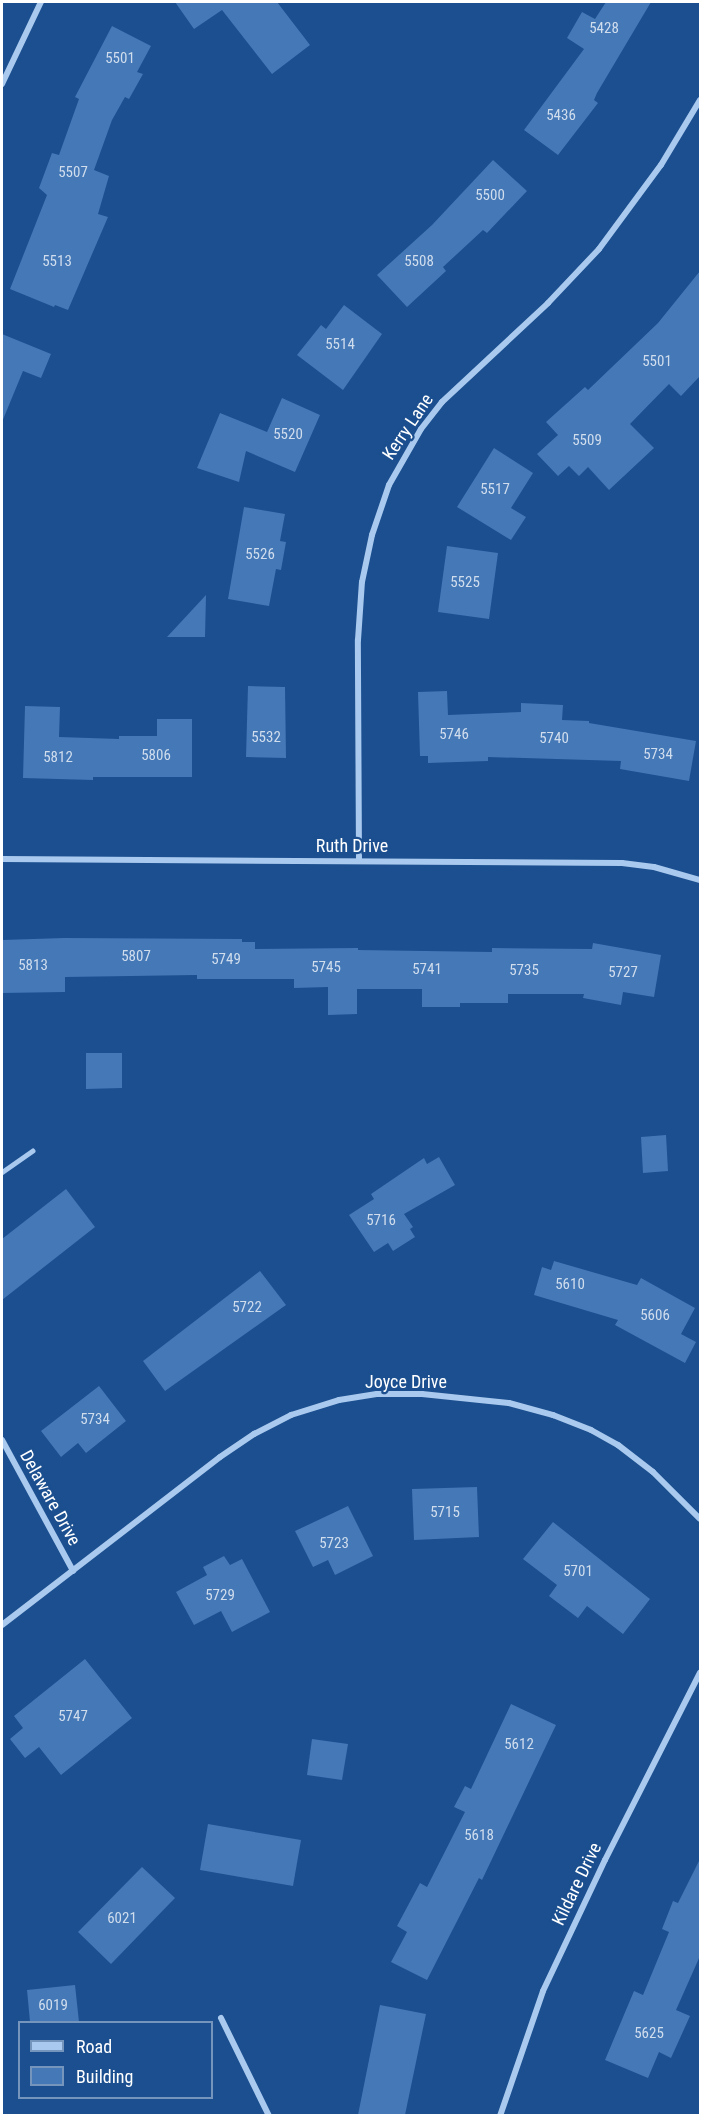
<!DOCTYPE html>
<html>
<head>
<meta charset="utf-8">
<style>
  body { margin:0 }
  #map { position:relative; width:702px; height:2117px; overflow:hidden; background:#1b4f8f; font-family:"Roboto Condensed",sans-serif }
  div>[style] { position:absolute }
  .building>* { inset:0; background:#4478b7 }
  .lane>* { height:4.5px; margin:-2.25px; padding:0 2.25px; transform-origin:2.25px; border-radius:2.25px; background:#a9c9ee }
  .street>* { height:6px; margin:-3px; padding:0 3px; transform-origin:3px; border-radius:3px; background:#a9c9ee }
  span { translate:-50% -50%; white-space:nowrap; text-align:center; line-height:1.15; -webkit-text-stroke:4.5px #1b4f8f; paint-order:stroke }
  .number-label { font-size:15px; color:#d0dded }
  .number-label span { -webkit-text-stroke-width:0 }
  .street-label { font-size:18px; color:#fff }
  .frame { position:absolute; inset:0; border:3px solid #fff; pointer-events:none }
  .legend { position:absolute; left:18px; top:2021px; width:195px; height:78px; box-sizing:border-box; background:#1b4f8f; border:2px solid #7695bc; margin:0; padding:8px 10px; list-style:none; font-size:18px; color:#fff }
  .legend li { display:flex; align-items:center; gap:12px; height:30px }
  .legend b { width:30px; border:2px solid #7695bc }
</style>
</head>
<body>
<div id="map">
  <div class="building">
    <div style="clip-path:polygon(175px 2px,277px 2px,310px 45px,272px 74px,222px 10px,194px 29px)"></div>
    <div style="clip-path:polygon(606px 2px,651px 2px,597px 93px,594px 100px,598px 103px,558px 155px,524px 130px,584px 49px,567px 38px,582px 12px,595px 19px)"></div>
    <div style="clip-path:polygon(112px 26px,151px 46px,137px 72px,143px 74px,129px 99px,125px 97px,112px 120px,94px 170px,109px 176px,98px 214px,108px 217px,68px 310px,55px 305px,54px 307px,10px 289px,47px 195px,39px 188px,52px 153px,59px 155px,79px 99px,75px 97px)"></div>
    <div style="clip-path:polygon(493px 160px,527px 191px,487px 233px,483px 230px,443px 267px,446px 271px,407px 307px,377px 275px,432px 225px)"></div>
    <div style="clip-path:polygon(700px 271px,700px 376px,681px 396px,669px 384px,630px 424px,654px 448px,609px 490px,588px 467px,579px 476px,569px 466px,558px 476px,537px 454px,558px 435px,546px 422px,585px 387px,588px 390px,658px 323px)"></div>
    <div style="clip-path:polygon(344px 305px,382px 334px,343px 390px,297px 355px,321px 325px,326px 329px)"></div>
    <div style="clip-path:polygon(2px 334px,51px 354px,41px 378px,23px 371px,2px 422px)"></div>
    <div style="clip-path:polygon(282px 398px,320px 415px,295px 472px,246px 451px,239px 482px,197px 468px,220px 413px,267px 432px)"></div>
    <div style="clip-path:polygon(494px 448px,533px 473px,511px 508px,526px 517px,511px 540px,457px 507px)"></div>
    <div style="clip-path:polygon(244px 507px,285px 514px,280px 541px,286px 542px,281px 570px,276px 569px,269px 606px,228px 599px)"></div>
    <div style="clip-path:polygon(447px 546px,498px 553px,489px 619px,438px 612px)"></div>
    <div style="clip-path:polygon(206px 595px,205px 637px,167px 637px)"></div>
    <div style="clip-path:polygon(248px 686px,285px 687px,286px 758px,246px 757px)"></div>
    <div style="clip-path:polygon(447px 691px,448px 715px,521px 712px,521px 703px,563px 705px,562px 720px,589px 721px,589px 723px,696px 741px,689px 781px,620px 769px,621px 761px,488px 757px,488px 761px,428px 763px,428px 756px,420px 756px,418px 692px)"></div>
    <div style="clip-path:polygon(25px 706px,60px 707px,59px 737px,119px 739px,119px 736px,157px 736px,157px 719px,192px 719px,192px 777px,93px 777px,93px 780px,23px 778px)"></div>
    <div style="clip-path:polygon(64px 938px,242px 939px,242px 942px,255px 942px,255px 949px,358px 948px,358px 950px,492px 952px,492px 948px,592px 949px,593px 943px,661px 955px,654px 997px,623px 992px,621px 1005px,583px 998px,584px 994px,508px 994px,508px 1003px,460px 1003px,460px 1007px,422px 1007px,422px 989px,357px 989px,357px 1014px,328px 1015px,328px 987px,294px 988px,294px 979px,197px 979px,197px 975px,65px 977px,65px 992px,2px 993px,2px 940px)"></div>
    <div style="clip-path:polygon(86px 1053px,122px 1053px,122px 1088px,86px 1089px)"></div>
    <div style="clip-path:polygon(666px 1135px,668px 1171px,643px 1173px,641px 1137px)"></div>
    <div style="clip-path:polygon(439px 1157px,455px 1185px,404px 1214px,413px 1227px,410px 1229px,415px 1237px,393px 1251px,388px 1243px,374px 1252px,349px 1215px,374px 1199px,371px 1194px,424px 1158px,427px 1164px)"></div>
    <div style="clip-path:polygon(66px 1189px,95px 1227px,2px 1300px,2px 1239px)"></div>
    <div style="clip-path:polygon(554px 1261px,637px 1285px,641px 1278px,695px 1308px,681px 1334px,696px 1342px,685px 1363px,615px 1325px,618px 1320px,534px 1295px,542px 1267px,551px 1270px)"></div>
    <div style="clip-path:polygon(260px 1271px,286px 1305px,165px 1391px,143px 1361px)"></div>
    <div style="clip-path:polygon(99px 1386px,126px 1421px,86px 1453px,78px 1443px,61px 1457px,41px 1431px)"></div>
    <div style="clip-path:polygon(477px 1487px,479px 1537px,414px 1540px,412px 1489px)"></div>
    <div style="clip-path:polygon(348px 1506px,373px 1556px,335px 1575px,328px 1560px,313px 1567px,295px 1531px)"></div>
    <div style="clip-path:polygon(553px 1522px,650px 1599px,623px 1634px,587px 1606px,578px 1618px,549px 1596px,557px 1585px,523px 1559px)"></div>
    <div style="clip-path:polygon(224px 1556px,230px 1565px,242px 1559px,270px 1612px,232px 1632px,221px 1611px,194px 1625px,176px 1592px,207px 1575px,203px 1567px)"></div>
    <div style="clip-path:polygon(85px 1659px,132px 1718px,61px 1775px,39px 1747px,25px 1758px,10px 1739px,23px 1728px,14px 1716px)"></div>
    <div style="clip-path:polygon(511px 1704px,556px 1725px,482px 1880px,479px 1878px,427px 1980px,391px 1962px,407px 1932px,397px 1926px,420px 1883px,427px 1887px,465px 1812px,454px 1807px,465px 1786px,471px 1789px)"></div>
    <div style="clip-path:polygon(312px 1739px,348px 1744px,342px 1780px,307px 1775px)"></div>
    <div style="clip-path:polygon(208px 1824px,301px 1840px,293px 1886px,200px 1870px)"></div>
    <div style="clip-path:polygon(700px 1859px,700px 1956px,676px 2010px,690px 2016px,671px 2058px,659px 2052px,648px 2078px,605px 2060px,634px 1991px,643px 1995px,669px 1932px,662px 1929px,673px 1901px,678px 1903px)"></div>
    <div style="clip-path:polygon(142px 1867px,175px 1898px,111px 1964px,78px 1932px)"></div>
    <div style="clip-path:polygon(75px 1985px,79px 2022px,30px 2022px,27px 1990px)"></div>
    <div style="clip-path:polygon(380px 2005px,426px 2014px,405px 2115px,358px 2115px)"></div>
  </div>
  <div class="lane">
    <div style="left:2px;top:1172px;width:37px;rotate:-35deg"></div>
  </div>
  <div class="street">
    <div style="left:2px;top:84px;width:91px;rotate:-64.6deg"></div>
    <div style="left:2px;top:859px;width:620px;rotate:0.37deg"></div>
    <div style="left:622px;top:863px;width:32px;rotate:7deg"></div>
    <div style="left:654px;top:867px;width:48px;rotate:15.8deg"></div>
    <div style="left:359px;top:861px;width:221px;rotate:-90.3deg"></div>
    <div style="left:358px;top:640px;width:58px;rotate:-86.1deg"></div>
    <div style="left:362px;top:582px;width:48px;rotate:-78deg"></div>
    <div style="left:372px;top:535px;width:53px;rotate:-71.2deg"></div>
    <div style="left:389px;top:485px;width:64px;rotate:-60.3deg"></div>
    <div style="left:421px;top:429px;width:34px;rotate:-52deg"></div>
    <div style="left:442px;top:402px;width:145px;rotate:-43deg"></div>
    <div style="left:548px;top:303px;width:74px;rotate:-46.6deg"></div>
    <div style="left:599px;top:249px;width:104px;rotate:-53.6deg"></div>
    <div style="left:661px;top:165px;width:76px;rotate:-59deg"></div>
    <div style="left:2px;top:1440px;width:149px;rotate:61.5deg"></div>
    <div style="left:2px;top:1625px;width:275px;rotate:-37.6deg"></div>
    <div style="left:220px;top:1457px;width:41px;rotate:-34.1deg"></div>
    <div style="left:254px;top:1434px;width:42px;rotate:-27.2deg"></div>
    <div style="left:291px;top:1415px;width:50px;rotate:-17.4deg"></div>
    <div style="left:339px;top:1400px;width:38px;rotate:-9deg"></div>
    <div style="left:377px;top:1394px;width:45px"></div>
    <div style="left:422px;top:1394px;width:87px;rotate:5.9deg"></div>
    <div style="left:509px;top:1403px;width:46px;rotate:15.3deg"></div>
    <div style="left:553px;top:1415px;width:41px;rotate:21.5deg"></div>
    <div style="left:591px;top:1430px;width:31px;rotate:29deg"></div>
    <div style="left:618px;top:1445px;width:44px;rotate:37.6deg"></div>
    <div style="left:653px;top:1472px;width:66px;rotate:45deg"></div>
    <div style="left:221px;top:2018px;width:109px;rotate:63.9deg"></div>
    <div style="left:500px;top:2116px;width:132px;rotate:-71deg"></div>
    <div style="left:543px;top:1991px;width:145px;rotate:-64.7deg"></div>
    <div style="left:605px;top:1860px;width:210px;rotate:-63.1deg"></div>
  </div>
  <div class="number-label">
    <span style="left:604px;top:29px">5428</span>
    <span style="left:120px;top:59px">5501</span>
    <span style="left:561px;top:116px">5436</span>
    <span style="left:73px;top:173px">5507</span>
    <span style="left:490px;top:196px">5500</span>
    <span style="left:57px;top:262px">5513</span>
    <span style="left:419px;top:262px">5508</span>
    <span style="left:340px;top:345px">5514</span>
    <span style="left:657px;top:362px">5501</span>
    <span style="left:288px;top:435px">5520</span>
    <span style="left:587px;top:441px">5509</span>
    <span style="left:495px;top:490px">5517</span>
    <span style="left:260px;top:555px">5526</span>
    <span style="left:465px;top:583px">5525</span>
    <span style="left:454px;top:735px">5746</span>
    <span style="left:266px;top:738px">5532</span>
    <span style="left:554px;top:739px">5740</span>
    <span style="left:658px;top:755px">5734</span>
    <span style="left:156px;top:756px">5806</span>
    <span style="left:58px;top:758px">5812</span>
    <span style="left:136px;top:957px">5807</span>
    <span style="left:226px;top:960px">5749</span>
    <span style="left:33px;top:966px">5813</span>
    <span style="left:326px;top:968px">5745</span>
    <span style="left:427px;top:970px">5741</span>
    <span style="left:524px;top:971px">5735</span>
    <span style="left:623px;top:973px">5727</span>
    <span style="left:381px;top:1221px">5716</span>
    <span style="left:570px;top:1285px">5610</span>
    <span style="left:247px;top:1308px">5722</span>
    <span style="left:655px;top:1316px">5606</span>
    <span style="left:95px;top:1420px">5734</span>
    <span style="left:445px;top:1513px">5715</span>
    <span style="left:334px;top:1544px">5723</span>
    <span style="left:578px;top:1572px">5701</span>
    <span style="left:220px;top:1596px">5729</span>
    <span style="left:73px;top:1717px">5747</span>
    <span style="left:519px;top:1745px">5612</span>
    <span style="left:479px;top:1836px">5618</span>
    <span style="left:122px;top:1919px">6021</span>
    <span style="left:53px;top:2006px">6019</span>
    <span style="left:649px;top:2034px">5625</span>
  </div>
  <div class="street-label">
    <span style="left:408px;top:427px;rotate:-56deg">Kerry Lane</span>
    <span style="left:352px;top:846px">Ruth Drive</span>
    <span style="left:406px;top:1382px">Joyce Drive</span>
    <span style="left:50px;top:1498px;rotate:61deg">Delaware Drive</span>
    <span style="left:577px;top:1884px;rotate:-64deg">Kildare Drive</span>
  </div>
  <div class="frame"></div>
  <ul class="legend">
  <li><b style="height:8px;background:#a9c9ee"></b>Road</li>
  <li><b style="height:16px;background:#4478b7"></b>Building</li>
  </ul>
</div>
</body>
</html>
